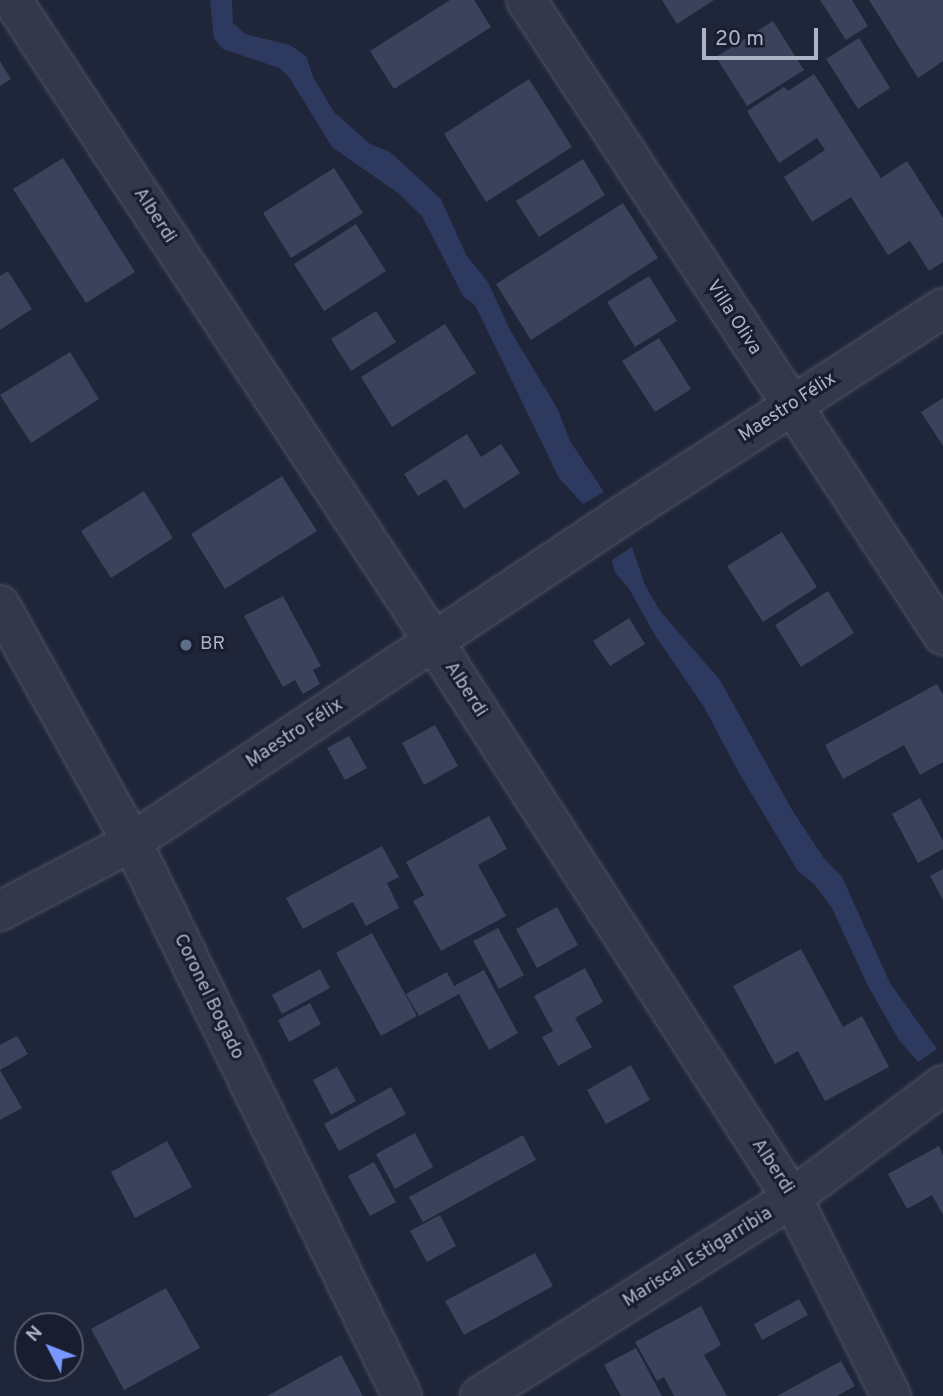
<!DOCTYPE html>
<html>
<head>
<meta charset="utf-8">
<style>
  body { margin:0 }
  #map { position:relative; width:943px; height:1396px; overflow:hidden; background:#1f263a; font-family:Overpass,sans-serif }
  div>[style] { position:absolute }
  .water>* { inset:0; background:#2e395f }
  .building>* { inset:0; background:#3a435b }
  .roads { filter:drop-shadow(0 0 2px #4d5365) drop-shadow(0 0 2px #4d5365) }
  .minor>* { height:38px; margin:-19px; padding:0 19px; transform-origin:19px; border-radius:19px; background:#33384b }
  .tertiary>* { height:38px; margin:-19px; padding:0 19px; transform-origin:19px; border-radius:19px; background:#33384b }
  .dots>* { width:19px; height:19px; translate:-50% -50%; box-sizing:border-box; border:4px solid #181e2f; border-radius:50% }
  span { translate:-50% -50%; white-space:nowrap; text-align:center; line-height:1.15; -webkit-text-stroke:6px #181e2f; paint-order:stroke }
  .street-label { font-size:19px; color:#adb3c7 }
  .poi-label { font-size:19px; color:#adb3c7 }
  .left { translate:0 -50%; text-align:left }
  .north { position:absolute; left:14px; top:1312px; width:70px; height:70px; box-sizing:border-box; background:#181e2f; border:2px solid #545a6c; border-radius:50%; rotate:312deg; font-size:19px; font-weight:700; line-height:28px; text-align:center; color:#adb3c7 }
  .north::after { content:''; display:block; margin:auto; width:24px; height:32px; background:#7a96ff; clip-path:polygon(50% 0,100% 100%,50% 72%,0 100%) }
  .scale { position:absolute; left:702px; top:28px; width:116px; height:32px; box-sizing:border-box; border:4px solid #adb3c7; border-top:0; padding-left:9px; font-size:21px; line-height:24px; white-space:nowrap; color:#adb3c7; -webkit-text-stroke:5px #181e2f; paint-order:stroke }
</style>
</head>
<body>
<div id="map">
  <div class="water">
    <div style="clip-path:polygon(210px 0,232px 0,233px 23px,245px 34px,290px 45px,306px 56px,314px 79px,334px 112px,370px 144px,390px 152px,441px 199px,466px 255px,488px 282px,510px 330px,557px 408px,570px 441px,604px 492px,583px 504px,559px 478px,475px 305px,463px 296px,422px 216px,398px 193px,332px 147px,289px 77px,279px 68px,223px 49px,214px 38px)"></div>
    <div style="clip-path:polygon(632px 547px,645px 585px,660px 611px,720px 680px,792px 810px,823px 857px,842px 877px,890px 983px,937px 1049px,918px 1062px,899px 1040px,868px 986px,832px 908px,814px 884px,798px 871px,739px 773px,704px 707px,655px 635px,628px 587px,615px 573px,612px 560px)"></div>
  </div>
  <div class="building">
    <div style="clip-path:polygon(450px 0,474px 0,491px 27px,394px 89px,370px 51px)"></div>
    <div style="clip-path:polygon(662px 0,714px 0,677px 24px)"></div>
    <div style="clip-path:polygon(820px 0,852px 0,868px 26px,846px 40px)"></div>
    <div style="clip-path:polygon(869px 0,943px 0,943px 61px,918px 78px)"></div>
    <div style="clip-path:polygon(773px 21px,804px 70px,747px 106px,716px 57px)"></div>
    <div style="clip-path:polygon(859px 38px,890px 88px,858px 109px,826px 59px)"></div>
    <div style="clip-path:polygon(0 61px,11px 79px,0 86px)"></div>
    <div style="clip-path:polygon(814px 74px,881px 178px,907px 161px,943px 218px,943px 262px,929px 271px,910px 241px,888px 255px,851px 197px,812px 222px,784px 177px,825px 150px,817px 138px,779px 163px,747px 111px,784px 87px,788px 91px)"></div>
    <div style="clip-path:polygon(529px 79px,572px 147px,486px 202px,444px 134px)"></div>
    <div style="clip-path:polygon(63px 158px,135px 272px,86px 303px,13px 189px)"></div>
    <div style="clip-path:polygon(583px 159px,605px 195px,539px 237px,516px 201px)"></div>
    <div style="clip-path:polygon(334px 168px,363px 213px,291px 258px,263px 213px)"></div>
    <div style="clip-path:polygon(623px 203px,658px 258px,531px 340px,496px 284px)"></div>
    <div style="clip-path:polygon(356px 224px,386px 271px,324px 311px,294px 264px)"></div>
    <div style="clip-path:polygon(8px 271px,32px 309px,0 330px,0 276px)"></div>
    <div style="clip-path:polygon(649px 276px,677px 321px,635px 347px,607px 302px)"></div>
    <div style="clip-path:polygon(376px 311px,396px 342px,351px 371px,331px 339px)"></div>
    <div style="clip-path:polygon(445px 324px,476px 373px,392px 427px,361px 377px)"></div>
    <div style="clip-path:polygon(659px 338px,691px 389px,655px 412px,622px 361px)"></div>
    <div style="clip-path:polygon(70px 352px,99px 399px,31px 443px,0 395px)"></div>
    <div style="clip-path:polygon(943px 398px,943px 446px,921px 412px)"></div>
    <div style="clip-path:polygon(467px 434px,481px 457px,501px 444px,520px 473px,464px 509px,446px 479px,418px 496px,404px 474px)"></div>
    <div style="clip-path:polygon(282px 476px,317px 531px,225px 589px,191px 534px)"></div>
    <div style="clip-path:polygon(144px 491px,173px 538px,111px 578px,81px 531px)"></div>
    <div style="clip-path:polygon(782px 532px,817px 587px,763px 622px,727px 566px)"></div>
    <div style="clip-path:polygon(828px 591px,854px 633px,801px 667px,775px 625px)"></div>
    <div style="clip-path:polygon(283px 596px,321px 666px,313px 670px,320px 684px,303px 694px,295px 680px,283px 687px,244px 616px)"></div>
    <div style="clip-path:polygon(629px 618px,645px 644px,610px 666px,593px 641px)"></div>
    <div style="clip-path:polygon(937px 684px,943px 695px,943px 762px,920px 775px,904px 745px,843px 779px,825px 745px)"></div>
    <div style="clip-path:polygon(435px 725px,458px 766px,424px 785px,402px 743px)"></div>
    <div style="clip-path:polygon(349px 736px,367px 768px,345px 780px,327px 748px)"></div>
    <div style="clip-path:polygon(920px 798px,943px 841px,943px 849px,918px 863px,892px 814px)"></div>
    <div style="clip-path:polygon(489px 816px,507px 849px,478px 865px,506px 916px,441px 951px,413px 901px,424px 895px,406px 862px)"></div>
    <div style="clip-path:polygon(382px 846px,399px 877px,387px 883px,399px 908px,366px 926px,353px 902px,303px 929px,286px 898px)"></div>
    <div style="clip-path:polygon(943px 869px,943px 900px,930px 876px)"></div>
    <div style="clip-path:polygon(557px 907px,578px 945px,537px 968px,516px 929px)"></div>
    <div style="clip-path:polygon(498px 928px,524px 975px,499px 989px,473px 941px)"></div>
    <div style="clip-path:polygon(372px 933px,417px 1016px,381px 1036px,336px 953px)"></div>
    <div style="clip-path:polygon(801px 949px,843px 1027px,862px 1016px,889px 1067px,825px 1101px,798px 1051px,775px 1064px,733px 986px)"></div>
    <div style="clip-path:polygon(585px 968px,603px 1002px,575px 1018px,592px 1047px,558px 1066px,542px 1037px,553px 1031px,534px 996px)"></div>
    <div style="clip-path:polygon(320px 969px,330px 988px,282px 1014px,272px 995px)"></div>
    <div style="clip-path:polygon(484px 970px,518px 1033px,489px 1050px,459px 994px,419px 1016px,406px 994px,447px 972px,454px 986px)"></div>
    <div style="clip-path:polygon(310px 1003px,321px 1024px,289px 1042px,278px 1020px)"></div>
    <div style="clip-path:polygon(17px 1036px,28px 1054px,0 1070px,22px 1108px,0 1120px,0 1045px)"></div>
    <div style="clip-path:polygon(631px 1065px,650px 1100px,606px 1124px,587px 1090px)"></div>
    <div style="clip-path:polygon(337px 1067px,356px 1101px,331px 1115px,313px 1080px)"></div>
    <div style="clip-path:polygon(391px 1087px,406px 1114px,339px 1151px,324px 1124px)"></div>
    <div style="clip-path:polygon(415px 1133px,433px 1167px,395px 1189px,376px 1154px)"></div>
    <div style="clip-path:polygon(523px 1135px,536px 1160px,423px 1222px,409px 1197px)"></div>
    <div style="clip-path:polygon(167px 1141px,192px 1187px,135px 1218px,111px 1172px)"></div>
    <div style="clip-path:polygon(939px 1146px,943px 1155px,943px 1215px,932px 1195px,907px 1209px,888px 1174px)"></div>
    <div style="clip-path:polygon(374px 1162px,396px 1202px,370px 1216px,348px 1176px)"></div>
    <div style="clip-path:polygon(440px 1215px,456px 1246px,427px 1262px,410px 1231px)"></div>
    <div style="clip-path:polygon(535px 1253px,553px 1286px,464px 1335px,445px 1301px)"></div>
    <div style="clip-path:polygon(166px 1288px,200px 1348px,124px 1390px,91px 1329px)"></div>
    <div style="clip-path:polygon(799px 1299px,808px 1315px,762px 1340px,754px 1324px)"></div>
    <div style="clip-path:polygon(701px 1306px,721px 1345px,704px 1355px,727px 1396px,674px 1396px,664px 1377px,657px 1381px,635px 1342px)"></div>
    <div style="clip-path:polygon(636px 1348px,662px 1396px,621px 1396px,604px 1365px)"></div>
    <div style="clip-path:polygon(341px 1355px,363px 1396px,267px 1396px)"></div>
    <div style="clip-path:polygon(841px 1361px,855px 1386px,837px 1396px,777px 1396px)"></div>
  </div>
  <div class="roads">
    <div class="minor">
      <div style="left:12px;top:0;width:768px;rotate:56.68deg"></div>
      <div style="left:434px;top:642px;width:661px;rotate:57.22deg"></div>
      <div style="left:792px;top:1198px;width:221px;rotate:63.4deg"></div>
      <div style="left:526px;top:0;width:760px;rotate:56.71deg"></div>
      <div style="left:0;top:911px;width:149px;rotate:-27.6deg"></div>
      <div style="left:480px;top:1396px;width:370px;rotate:-32.4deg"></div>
      <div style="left:792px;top:1198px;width:189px;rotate:-36.8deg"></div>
    </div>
    <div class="tertiary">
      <div style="left:0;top:605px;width:271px;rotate:60.9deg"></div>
      <div style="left:132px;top:842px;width:616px;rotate:64.02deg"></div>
      <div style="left:132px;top:842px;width:603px;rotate:-33.64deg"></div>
      <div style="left:634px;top:508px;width:368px;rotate:-32.9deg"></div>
    </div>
  </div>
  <div class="dots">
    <div style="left:186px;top:645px;background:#5c6f8a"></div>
  </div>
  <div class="street-label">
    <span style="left:154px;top:216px;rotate:57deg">Alberdi</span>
    <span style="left:733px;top:318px;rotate:57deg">Villa Oliva</span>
    <span style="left:788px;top:408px;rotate:-33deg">Maestro Félix</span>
    <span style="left:465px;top:690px;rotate:57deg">Alberdi</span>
    <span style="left:295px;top:734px;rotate:-33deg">Maestro Félix</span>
    <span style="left:208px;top:997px;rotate:64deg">Coronel Bogado</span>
    <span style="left:772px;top:1167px;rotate:57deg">Alberdi</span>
    <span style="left:698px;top:1258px;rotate:-32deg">Mariscal Estigarribia</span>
  </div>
  <div class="poi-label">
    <span class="left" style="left:200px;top:645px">BR</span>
  </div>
  <div class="north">N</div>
  <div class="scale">20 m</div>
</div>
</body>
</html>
